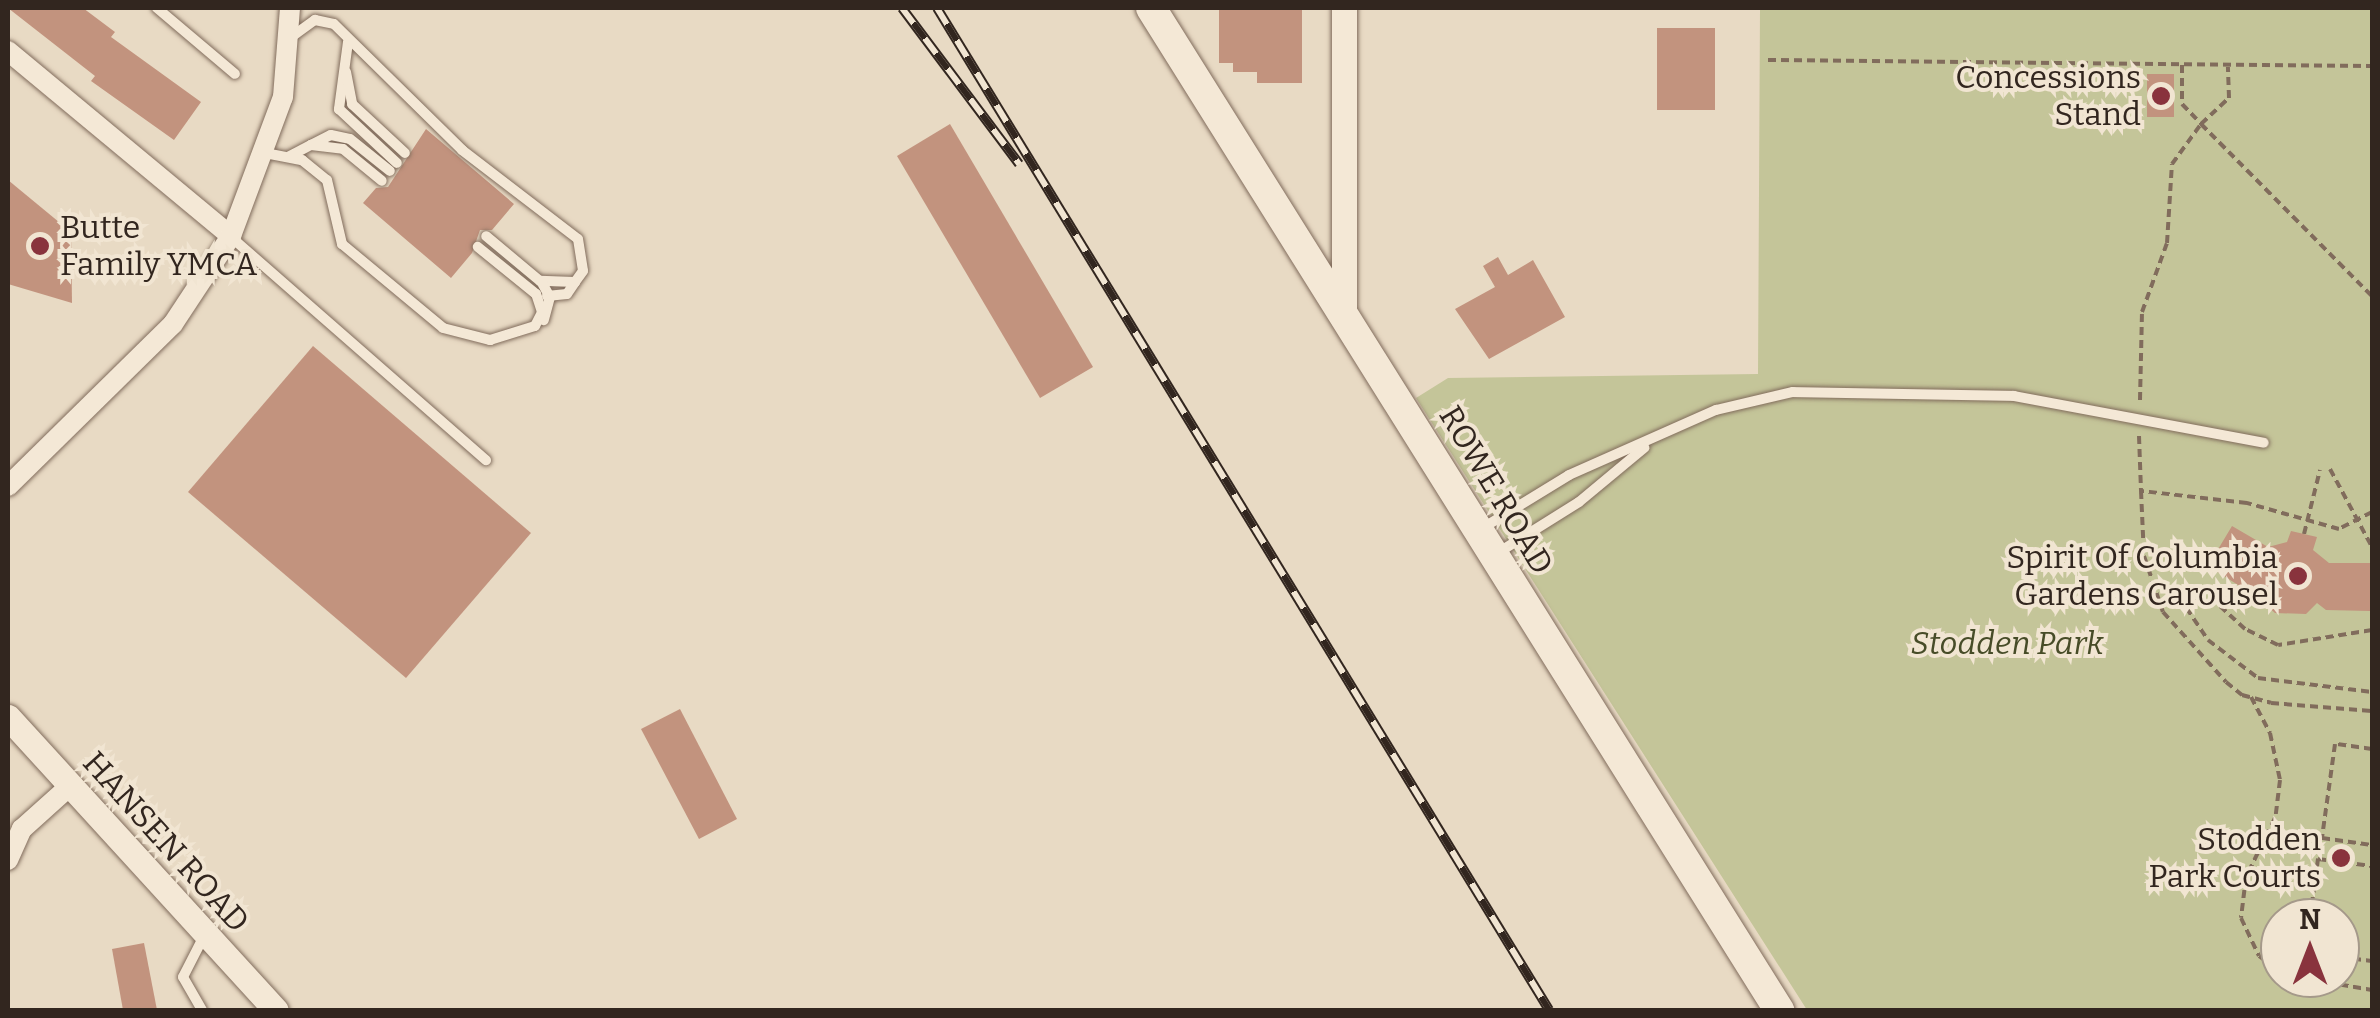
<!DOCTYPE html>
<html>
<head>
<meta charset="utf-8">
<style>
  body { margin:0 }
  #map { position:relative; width:2380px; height:1018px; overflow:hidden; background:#e8dac4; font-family:Bitter,serif }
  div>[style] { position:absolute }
  .green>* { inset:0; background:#c4c599 }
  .building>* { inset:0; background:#c2937e }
  .path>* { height:4px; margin-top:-2px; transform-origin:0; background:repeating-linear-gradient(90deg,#816c5c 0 8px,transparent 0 13px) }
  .roads { filter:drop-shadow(0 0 2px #816c5c) drop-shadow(0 0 2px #816c5c) }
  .service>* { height:10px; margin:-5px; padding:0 5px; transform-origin:5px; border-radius:5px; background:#f4e8d6 }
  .minor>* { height:20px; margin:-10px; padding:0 10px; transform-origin:10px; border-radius:10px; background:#f4e8d6 }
  .tertiary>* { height:25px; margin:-12.5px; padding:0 12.5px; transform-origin:12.5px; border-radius:12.5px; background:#f4e8d6 }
  .secondary>* { height:30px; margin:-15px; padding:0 15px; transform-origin:15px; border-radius:15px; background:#f4e8d6 }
  .rail>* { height:10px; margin-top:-5px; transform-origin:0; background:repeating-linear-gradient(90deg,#f1e5d2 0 19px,#32261f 0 38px); box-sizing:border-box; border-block:2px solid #32261f }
  .dots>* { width:28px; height:28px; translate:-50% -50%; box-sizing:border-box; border:5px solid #f1e5d2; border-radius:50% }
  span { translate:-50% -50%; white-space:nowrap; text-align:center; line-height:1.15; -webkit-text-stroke:8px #f1e5d2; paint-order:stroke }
  .poi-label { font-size:32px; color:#32261f }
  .right { translate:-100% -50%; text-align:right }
  .left { translate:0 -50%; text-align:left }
  .street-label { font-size:32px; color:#32261f }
  .park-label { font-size:32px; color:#474c28; font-style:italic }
  .frame { position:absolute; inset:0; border:10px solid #32261f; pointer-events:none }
  .north { position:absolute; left:2260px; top:898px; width:100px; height:100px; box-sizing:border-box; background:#f1e5d2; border:2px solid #a5998a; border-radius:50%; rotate:0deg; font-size:28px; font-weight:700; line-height:40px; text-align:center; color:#32261f }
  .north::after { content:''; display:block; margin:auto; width:35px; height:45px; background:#89333d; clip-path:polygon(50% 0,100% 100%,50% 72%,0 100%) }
</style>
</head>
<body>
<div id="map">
  <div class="green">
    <div style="clip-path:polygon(evenodd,1760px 8px,2372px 8px,2372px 1010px,1807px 1010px,1416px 398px,1448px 378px,1758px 374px,1760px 8px,2280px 918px,2340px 918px,2340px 978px,2280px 978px,2280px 918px)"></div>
  </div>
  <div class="building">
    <div style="clip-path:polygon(8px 8px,83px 8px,115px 32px,111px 37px,201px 102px,174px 140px,91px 81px,95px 76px)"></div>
    <div style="clip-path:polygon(1219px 8px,1302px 8px,1302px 83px,1257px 83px,1257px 72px,1233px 72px,1233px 63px,1219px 63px)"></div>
    <div style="clip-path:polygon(1657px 28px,1715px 28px,1715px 110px,1657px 110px)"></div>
    <div style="clip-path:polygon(2147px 74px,2174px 74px,2174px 117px,2147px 117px)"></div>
    <div style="clip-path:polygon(950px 124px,1093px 367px,1040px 398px,897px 156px)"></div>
    <div style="clip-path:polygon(426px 129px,514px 204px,492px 230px,480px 230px,472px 253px,451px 278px,363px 203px,376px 188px,388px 187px)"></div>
    <div style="clip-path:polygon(8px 180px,71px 232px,72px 303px,8px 284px)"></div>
    <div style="clip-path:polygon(1498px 257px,1508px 275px,1533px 260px,1565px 317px,1489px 359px,1455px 309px,1495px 287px,1483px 266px)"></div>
    <div style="clip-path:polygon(313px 346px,531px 533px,406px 678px,188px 492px)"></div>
    <div style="clip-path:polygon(2232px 526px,2268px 547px,2287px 542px,2291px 531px,2317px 537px,2313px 550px,2329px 563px,2371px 563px,2370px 611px,2326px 610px,2317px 603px,2306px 614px,2275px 613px,2262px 602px,2258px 588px,2246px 590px,2208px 566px)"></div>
    <div style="clip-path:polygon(680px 709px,737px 819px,699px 839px,641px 729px)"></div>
    <div style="clip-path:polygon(144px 943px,157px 1010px,123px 1010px,112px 949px)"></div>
  </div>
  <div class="path">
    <div style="left:1768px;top:60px;width:604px;rotate:0.57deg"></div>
    <div style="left:2182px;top:65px;width:39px;rotate:90deg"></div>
    <div style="left:2182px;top:104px;width:28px;rotate:46deg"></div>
    <div style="left:2201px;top:124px;width:38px;rotate:-43deg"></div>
    <div style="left:2229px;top:98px;width:31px;rotate:-92deg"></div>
    <div style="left:2140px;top:400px;width:88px;rotate:-88.7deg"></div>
    <div style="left:2142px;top:312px;width:73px;rotate:-70.1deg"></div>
    <div style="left:2167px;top:243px;width:79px;rotate:-86.4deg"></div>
    <div style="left:2172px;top:164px;width:49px;rotate:-54.1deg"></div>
    <div style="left:2201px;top:124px;width:243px;rotate:45.2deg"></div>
    <div style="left:2139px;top:436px;width:55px;rotate:87.9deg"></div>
    <div style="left:2330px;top:469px;width:89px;rotate:61.7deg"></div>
    <div style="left:2372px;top:512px;width:37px;rotate:153deg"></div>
    <div style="left:2339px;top:529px;width:96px;rotate:-164.2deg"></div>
    <div style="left:2247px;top:503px;width:107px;rotate:-173.5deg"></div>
    <div style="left:2141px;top:491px;width:65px;rotate:87.4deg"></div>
    <div style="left:2144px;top:556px;width:59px;rotate:71.3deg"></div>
    <div style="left:2163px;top:612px;width:94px;rotate:48deg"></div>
    <div style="left:2226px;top:682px;width:21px;rotate:39deg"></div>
    <div style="left:2242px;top:695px;width:30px;rotate:15deg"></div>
    <div style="left:2271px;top:703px;width:101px;rotate:4.5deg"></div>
    <div style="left:2304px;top:534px;width:66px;rotate:-76deg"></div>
    <div style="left:2372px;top:630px;width:95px;rotate:170.9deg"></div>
    <div style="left:2278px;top:645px;width:37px;rotate:-154deg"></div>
    <div style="left:2245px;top:629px;width:64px;rotate:-137.5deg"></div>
    <div style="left:2198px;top:586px;width:22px;rotate:150deg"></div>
    <div style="left:2179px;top:597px;width:52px;rotate:56deg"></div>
    <div style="left:2208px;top:640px;width:63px;rotate:37.2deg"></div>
    <div style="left:2258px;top:678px;width:115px;rotate:7deg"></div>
    <div style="left:2251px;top:697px;width:41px;rotate:62.2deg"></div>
    <div style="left:2270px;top:733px;width:48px;rotate:78deg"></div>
    <div style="left:2280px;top:780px;width:38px;rotate:97deg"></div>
    <div style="left:2275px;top:818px;width:66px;rotate:116.2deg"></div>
    <div style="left:2246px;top:877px;width:41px;rotate:97deg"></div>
    <div style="left:2241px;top:918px;width:42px;rotate:64.7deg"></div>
    <div style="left:2259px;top:956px;width:26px;rotate:37deg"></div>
    <div style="left:2372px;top:749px;width:37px;rotate:-172deg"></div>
    <div style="left:2335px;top:744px;width:95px;rotate:97.9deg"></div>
    <div style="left:2322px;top:838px;width:50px;rotate:8deg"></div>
    <div style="left:2310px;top:918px;width:60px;rotate:-82.3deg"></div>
    <div style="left:2318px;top:859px;width:54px;rotate:7.4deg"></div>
    <div style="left:2340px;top:957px;width:32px;rotate:7deg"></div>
    <div style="left:2302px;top:978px;width:71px;rotate:9.7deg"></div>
  </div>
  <div class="roads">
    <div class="service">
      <div style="left:157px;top:8px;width:102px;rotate:40.2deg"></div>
      <div style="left:290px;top:38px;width:31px;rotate:-36deg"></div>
      <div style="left:315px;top:20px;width:19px;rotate:12deg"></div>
      <div style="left:334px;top:24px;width:180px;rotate:44.5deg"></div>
      <div style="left:462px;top:150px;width:146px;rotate:37.5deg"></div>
      <div style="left:578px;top:239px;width:32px;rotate:81deg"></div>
      <div style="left:583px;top:271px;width:14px;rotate:126deg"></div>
      <div style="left:575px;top:282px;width:35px;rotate:-178deg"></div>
      <div style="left:540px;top:281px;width:70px;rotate:-140.2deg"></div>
      <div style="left:348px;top:42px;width:68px;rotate:97.7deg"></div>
      <div style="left:339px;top:109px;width:79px;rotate:43deg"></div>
      <div style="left:346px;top:72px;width:33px;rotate:79deg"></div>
      <div style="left:352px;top:104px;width:72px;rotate:42.8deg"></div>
      <div style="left:311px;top:145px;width:22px;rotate:-27deg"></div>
      <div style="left:331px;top:135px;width:19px;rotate:12deg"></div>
      <div style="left:350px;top:139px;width:51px;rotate:38.7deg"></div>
      <div style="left:265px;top:153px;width:38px;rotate:11deg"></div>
      <div style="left:302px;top:160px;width:32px;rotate:39deg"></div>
      <div style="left:327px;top:180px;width:66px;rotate:76.8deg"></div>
      <div style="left:342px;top:244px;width:131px;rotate:39.7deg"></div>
      <div style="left:443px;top:328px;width:49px;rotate:14.3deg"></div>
      <div style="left:490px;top:340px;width:47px;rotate:-17.3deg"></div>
      <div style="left:535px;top:326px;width:16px;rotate:-63deg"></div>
      <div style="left:542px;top:312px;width:19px;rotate:-108deg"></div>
      <div style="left:536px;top:294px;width:75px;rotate:-141deg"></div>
      <div style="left:288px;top:157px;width:26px;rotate:-28deg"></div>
      <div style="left:311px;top:145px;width:32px;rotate:7deg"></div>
      <div style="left:343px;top:149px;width:50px;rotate:39.4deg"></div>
      <div style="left:231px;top:237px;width:339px;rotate:41.2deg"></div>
      <div style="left:541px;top:281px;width:18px;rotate:61deg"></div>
      <div style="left:550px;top:297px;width:24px;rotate:105deg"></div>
      <div style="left:547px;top:296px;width:20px;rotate:-6deg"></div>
      <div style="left:567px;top:294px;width:14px;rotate:-56deg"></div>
      <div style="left:1481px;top:529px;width:103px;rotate:-31.5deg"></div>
      <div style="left:1569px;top:475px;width:161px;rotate:-23.9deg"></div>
      <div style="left:1716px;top:410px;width:79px;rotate:-13.2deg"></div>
      <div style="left:1793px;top:392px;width:221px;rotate:1deg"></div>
      <div style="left:2014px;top:396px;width:254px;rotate:10.6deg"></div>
      <div style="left:1496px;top:554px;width:98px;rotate:-32.1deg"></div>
      <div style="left:1579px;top:502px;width:85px;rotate:-39.7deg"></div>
      <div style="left:202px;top:1010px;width:38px;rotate:-120deg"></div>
      <div style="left:183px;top:977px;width:48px;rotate:-62.9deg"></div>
    </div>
    <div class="minor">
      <div style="left:8px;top:51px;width:290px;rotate:39.7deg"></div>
      <div style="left:8px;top:486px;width:231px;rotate:-44.5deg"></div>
      <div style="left:173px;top:324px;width:105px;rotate:-56.6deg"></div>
      <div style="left:231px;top:236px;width:148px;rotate:-69.5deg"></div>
      <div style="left:283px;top:97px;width:89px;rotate:-85.5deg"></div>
      <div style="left:8px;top:860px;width:34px;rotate:-66deg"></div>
      <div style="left:22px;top:829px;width:66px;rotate:-41.9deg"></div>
    </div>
    <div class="tertiary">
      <div style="left:1344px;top:8px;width:300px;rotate:90deg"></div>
      <div style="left:8px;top:717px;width:397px;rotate:47.6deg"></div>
    </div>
    <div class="secondary">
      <div style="left:1151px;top:8px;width:1183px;rotate:57.92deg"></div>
    </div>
  </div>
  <div class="rail">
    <div style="left:902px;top:8px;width:195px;rotate:53.1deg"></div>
    <div style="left:937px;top:8px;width:1174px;rotate:58.58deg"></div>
  </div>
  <div class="dots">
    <div style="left:2161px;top:96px;background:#89333d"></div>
    <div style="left:40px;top:246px;background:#89333d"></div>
    <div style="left:2298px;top:576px;background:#89333d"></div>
    <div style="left:2341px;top:858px;background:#89333d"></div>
  </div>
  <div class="poi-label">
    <span class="right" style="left:2141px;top:96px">Concessions<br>Stand</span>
    <span class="left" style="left:60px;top:246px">Butte<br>Family YMCA</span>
    <span class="right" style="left:2278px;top:576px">Spirit Of Columbia<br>Gardens Carousel</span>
    <span class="right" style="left:2321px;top:858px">Stodden<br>Park Courts</span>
  </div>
  <div class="street-label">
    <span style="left:1496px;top:490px;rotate:59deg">ROWE ROAD</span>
    <span style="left:166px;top:842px;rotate:48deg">HANSEN ROAD</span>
  </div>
  <div class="park-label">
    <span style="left:2007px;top:643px">Stodden Park</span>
  </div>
  <div class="frame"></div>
  <div class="north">N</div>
</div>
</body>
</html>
